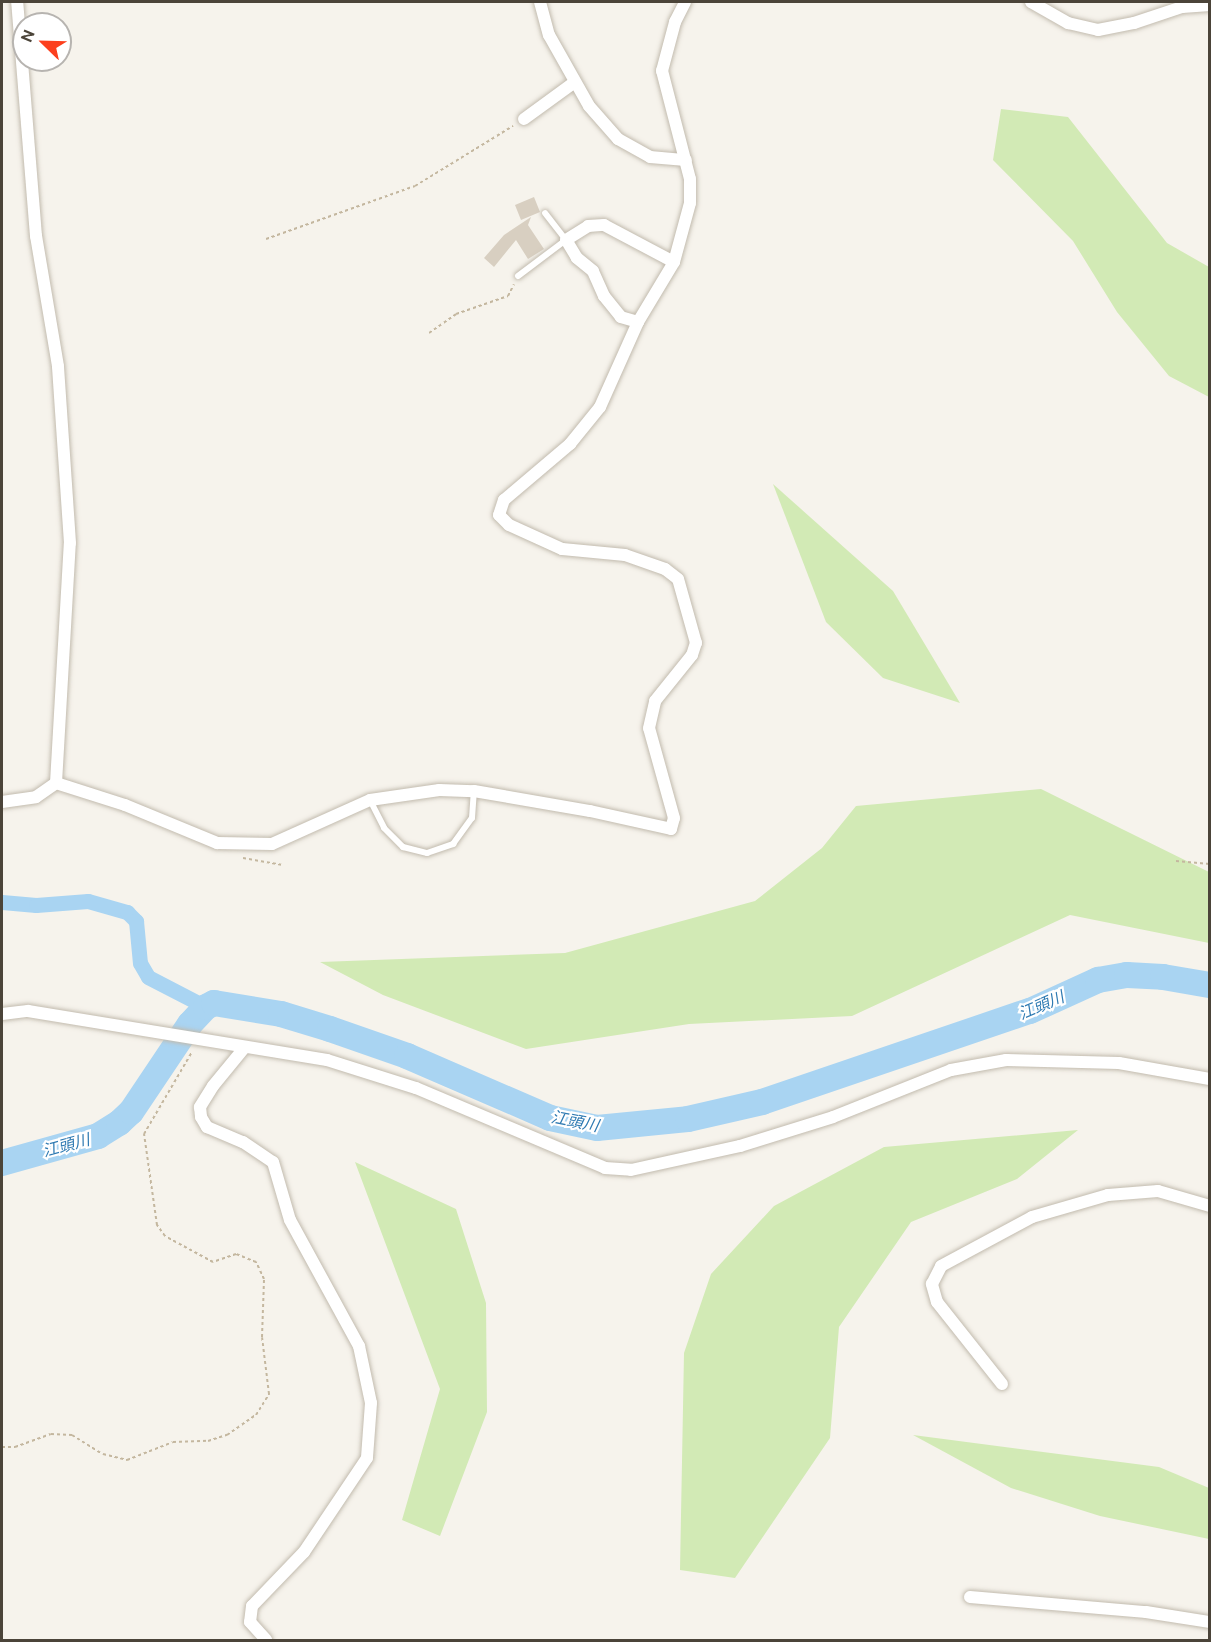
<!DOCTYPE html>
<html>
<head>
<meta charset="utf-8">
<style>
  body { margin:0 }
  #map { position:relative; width:1211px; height:1642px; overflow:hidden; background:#f6f3ec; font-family:Ubuntu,"Noto Sans JP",sans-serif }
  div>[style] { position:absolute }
  .green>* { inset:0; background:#d2eab5 }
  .canal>* { height:15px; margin:-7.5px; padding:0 7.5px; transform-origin:7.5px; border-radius:7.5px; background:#a9d4f2 }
  .river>* { height:26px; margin:-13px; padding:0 13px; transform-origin:13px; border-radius:13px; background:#a9d4f2 }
  .building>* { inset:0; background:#d8cfc1 }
  .path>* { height:2px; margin-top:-1px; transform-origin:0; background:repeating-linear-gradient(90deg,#c4b79f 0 3px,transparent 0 6px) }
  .roads { filter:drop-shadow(0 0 2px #c2bbae) drop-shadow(0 0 2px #c2bbae) }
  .service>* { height:6px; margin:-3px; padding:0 3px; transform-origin:3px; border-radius:3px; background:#fff }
  .minor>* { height:12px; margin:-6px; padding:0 6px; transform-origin:6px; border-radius:6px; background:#fff }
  span { translate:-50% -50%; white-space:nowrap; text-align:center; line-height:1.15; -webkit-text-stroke:4.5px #fff; paint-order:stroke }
  .water-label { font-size:16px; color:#2e7ab2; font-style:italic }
  .frame { position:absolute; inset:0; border:3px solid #4b4439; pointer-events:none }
  .north { position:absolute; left:12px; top:12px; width:60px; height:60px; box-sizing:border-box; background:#fff; border:2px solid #b7b4b0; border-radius:50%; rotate:293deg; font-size:16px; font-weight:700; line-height:24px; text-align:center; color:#4b4439 }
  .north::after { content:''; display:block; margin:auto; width:21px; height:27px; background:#fc3f1d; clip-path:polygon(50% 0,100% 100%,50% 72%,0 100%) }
</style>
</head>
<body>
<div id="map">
  <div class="green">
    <div style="clip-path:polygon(1001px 109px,1068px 117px,1167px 243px,1209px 267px,1209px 397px,1169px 376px,1117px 312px,1073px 241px,993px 160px)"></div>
    <div style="clip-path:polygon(773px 484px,893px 591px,960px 703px,883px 678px,826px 622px)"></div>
    <div style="clip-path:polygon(1041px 789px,1209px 872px,1209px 943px,1070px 915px,852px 1016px,689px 1024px,526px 1049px,383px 995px,320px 962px,565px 953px,755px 901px,822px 848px,856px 806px)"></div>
    <div style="clip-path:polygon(1078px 1130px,1017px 1179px,911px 1222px,839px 1327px,830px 1438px,735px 1578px,680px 1570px,684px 1353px,711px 1274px,774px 1206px,884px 1147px)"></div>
    <div style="clip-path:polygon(355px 1162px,456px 1209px,486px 1303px,487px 1412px,440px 1536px,402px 1520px,440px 1389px)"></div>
    <div style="clip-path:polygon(913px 1435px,1159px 1467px,1209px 1488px,1209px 1539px,1100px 1516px,1011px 1488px)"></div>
  </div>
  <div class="canal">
    <div style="left:2px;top:902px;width:34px;rotate:5deg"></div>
    <div style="left:36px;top:905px;width:52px;rotate:-4.4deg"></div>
    <div style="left:88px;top:901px;width:41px;rotate:15.8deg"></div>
    <div style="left:127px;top:912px;width:13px;rotate:45deg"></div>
    <div style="left:136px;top:921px;width:42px;rotate:84.6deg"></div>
    <div style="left:140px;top:963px;width:16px;rotate:60deg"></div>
    <div style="left:148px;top:977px;width:65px;rotate:27.3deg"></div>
  </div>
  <div class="river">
    <div style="left:2px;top:1163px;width:100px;rotate:-15.7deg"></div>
    <div style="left:98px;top:1136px;width:25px;rotate:-32deg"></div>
    <div style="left:119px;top:1123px;width:16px;rotate:-43deg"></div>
    <div style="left:131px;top:1112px;width:106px;rotate:-56.2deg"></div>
    <div style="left:190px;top:1024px;width:23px;rotate:-47deg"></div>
    <div style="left:206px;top:1007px;width:9px;rotate:-27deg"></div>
    <div style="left:214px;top:1003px;width:68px;rotate:9.3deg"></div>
    <div style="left:281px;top:1014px;width:51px;rotate:17deg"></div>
    <div style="left:330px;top:1029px;width:82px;rotate:19.3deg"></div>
    <div style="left:407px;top:1056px;width:156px;rotate:23.4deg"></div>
    <div style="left:550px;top:1118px;width:48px;rotate:12deg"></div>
    <div style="left:597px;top:1128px;width:91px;rotate:-5.6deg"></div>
    <div style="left:688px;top:1119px;width:76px;rotate:-12.9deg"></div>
    <div style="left:762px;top:1102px;width:283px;rotate:-18.8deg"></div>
    <div style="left:1030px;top:1011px;width:75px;rotate:-24.5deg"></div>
    <div style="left:1098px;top:980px;width:29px;rotate:-10deg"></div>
    <div style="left:1127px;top:975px;width:36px;rotate:3deg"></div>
    <div style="left:1163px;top:977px;width:48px;rotate:9.7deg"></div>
  </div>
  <div class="building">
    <div style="clip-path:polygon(534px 197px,540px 212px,521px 220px,515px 205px)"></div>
    <div style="clip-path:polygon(531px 217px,528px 225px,544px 249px,528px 259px,516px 240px,494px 267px,484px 258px,504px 235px)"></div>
  </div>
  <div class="path">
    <div style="left:266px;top:239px;width:158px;rotate:-19.6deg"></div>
    <div style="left:415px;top:186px;width:115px;rotate:-31.5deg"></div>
    <div style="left:429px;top:333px;width:33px;rotate:-35deg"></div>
    <div style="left:456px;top:314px;width:55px;rotate:-19.1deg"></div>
    <div style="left:508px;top:296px;width:13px;rotate:-63deg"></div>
    <div style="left:243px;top:858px;width:39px;rotate:10deg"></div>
    <div style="left:1176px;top:861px;width:34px;rotate:5deg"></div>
    <div style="left:2px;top:1447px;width:13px"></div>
    <div style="left:15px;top:1447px;width:38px;rotate:-20deg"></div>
    <div style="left:51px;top:1434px;width:21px;rotate:3deg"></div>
    <div style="left:72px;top:1435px;width:36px;rotate:32deg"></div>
    <div style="left:103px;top:1454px;width:25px;rotate:14deg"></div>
    <div style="left:127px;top:1460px;width:49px;rotate:-21.4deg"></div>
    <div style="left:173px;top:1442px;width:35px;rotate:-2deg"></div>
    <div style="left:208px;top:1441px;width:20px;rotate:-18deg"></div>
    <div style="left:227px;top:1435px;width:35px;rotate:-35deg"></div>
    <div style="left:256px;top:1415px;width:25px;rotate:-58deg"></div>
    <div style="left:269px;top:1394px;width:57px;rotate:-97deg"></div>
    <div style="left:262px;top:1337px;width:58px;rotate:-88deg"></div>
    <div style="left:264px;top:1279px;width:19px;rotate:-115deg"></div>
    <div style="left:256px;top:1262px;width:22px;rotate:-158deg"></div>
    <div style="left:236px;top:1254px;width:24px;rotate:161deg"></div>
    <div style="left:213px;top:1262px;width:55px;rotate:-151.6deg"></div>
    <div style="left:165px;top:1236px;width:14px;rotate:-126deg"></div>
    <div style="left:157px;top:1225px;width:92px;rotate:-98.1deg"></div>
    <div style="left:144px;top:1134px;width:95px;rotate:-59.7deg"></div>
  </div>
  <div class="roads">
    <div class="service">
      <div style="left:518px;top:276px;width:60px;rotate:-36.9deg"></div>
      <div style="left:566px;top:240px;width:34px;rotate:-128deg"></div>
      <div style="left:370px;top:800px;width:31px;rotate:63deg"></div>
      <div style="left:384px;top:828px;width:27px;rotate:45deg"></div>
      <div style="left:403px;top:847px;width:25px;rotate:14deg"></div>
      <div style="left:427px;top:853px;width:28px;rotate:-19deg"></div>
      <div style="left:453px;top:844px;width:32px;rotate:-54deg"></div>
      <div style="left:472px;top:818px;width:27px;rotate:-86deg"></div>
    </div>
    <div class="minor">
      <div style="left:540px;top:2px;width:34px;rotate:75deg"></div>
      <div style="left:549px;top:35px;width:81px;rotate:60.6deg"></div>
      <div style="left:589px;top:106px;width:44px;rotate:48.7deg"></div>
      <div style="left:618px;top:139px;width:37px;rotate:29deg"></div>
      <div style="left:650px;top:157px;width:36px;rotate:5deg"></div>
      <div style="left:1031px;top:2px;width:43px;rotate:29.6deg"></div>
      <div style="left:1068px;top:23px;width:31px;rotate:13deg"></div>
      <div style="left:1098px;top:30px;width:37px;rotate:-11deg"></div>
      <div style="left:1134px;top:23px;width:51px;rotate:-18.4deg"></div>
      <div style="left:1182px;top:7px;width:28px;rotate:-4deg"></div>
      <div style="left:524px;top:119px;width:63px;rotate:-36deg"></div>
      <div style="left:638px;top:322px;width:18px;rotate:-164deg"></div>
      <div style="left:621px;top:317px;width:27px;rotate:-129deg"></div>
      <div style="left:604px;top:296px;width:27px;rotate:-114deg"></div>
      <div style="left:593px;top:271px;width:21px;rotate:-141deg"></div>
      <div style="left:577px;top:258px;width:21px;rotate:-121deg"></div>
      <div style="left:566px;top:240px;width:26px;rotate:-32deg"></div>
      <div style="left:588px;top:226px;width:16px;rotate:-4deg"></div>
      <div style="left:604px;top:225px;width:79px;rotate:27.9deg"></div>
      <div style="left:56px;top:783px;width:72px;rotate:17.7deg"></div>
      <div style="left:125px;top:805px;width:100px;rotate:22.4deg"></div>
      <div style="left:217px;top:843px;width:55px;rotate:1deg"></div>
      <div style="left:272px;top:844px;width:107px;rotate:-24.2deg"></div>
      <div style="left:370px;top:800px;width:70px;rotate:-8.2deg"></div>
      <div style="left:439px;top:790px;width:35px;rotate:2deg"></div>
      <div style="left:474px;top:791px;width:118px;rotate:9.8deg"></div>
      <div style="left:590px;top:811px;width:83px;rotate:12.5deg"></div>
      <div style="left:671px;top:829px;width:11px;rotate:-75deg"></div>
      <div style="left:674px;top:818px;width:93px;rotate:-105.5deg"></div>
      <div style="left:649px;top:728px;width:28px;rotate:-77deg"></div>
      <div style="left:655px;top:701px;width:59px;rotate:-51.2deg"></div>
      <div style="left:692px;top:655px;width:13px;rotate:-72deg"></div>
      <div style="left:696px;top:643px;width:66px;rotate:-105.7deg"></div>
      <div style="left:678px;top:579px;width:16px;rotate:-142deg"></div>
      <div style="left:665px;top:569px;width:42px;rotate:-160.7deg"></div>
      <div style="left:625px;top:555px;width:63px;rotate:-174.6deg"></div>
      <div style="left:562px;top:549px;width:58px;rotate:-155.6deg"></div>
      <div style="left:509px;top:525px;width:14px;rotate:-135deg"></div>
      <div style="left:499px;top:515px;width:16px;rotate:-72deg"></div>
      <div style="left:504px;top:500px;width:87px;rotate:-40.3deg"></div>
      <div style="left:570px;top:444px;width:48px;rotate:-51deg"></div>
      <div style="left:600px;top:407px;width:93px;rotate:-65.9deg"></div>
      <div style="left:638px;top:322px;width:70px;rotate:-59deg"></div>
      <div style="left:674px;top:262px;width:61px;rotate:-74.8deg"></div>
      <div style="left:690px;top:203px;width:24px;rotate:-90deg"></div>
      <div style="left:690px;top:179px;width:112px;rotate:-104.5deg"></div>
      <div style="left:662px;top:71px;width:51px;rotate:-75.1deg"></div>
      <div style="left:675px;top:22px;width:22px;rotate:-63deg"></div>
      <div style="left:2px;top:802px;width:34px;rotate:-8deg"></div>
      <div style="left:36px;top:797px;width:24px;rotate:-35deg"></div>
      <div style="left:56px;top:783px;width:240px;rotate:-86.7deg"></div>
      <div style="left:70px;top:543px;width:177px;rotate:-93.9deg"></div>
      <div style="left:58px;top:366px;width:132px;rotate:-99.6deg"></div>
      <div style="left:36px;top:236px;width:235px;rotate:-94.6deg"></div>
      <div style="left:2px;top:1014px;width:26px;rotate:-7deg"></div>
      <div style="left:28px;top:1011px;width:303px;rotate:9.3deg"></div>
      <div style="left:327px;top:1060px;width:93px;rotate:17.5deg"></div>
      <div style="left:416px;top:1088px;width:205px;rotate:22.9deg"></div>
      <div style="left:605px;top:1168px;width:26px;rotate:4deg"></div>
      <div style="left:631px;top:1170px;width:112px;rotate:-12.4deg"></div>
      <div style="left:740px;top:1146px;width:97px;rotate:-17.3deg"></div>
      <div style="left:833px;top:1117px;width:127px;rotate:-21.7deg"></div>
      <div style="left:951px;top:1070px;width:56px;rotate:-10.3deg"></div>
      <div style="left:1006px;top:1060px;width:113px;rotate:1.5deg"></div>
      <div style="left:1119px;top:1063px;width:92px;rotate:10deg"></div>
      <div style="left:245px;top:1047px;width:50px;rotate:129.4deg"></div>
      <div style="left:213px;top:1086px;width:25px;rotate:122deg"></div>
      <div style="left:200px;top:1107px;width:10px;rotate:84deg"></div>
      <div style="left:201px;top:1117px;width:12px;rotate:59deg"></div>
      <div style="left:207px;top:1127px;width:39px;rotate:23deg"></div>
      <div style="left:243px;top:1142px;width:36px;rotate:34deg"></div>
      <div style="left:273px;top:1162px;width:60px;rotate:73.7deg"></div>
      <div style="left:290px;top:1220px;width:144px;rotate:61.3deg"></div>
      <div style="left:359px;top:1346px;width:58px;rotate:78.1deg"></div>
      <div style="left:371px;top:1403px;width:55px;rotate:94.2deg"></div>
      <div style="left:367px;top:1458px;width:113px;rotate:123.8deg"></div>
      <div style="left:304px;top:1552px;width:75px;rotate:133.9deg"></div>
      <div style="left:252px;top:1606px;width:16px;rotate:97deg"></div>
      <div style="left:250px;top:1622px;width:24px;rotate:48deg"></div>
      <div style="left:1002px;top:1384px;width:105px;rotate:-128.4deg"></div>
      <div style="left:937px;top:1302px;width:19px;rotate:-106deg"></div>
      <div style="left:932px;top:1284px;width:20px;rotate:-63deg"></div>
      <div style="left:941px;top:1266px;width:103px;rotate:-28.3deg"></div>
      <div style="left:1032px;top:1217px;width:79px;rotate:-16.1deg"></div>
      <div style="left:1108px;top:1195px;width:50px;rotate:-4.6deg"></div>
      <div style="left:1158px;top:1191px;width:54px;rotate:16.1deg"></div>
      <div style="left:970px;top:1597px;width:177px;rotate:4.9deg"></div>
      <div style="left:1146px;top:1612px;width:65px;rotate:8.9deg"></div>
    </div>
  </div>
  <div class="water-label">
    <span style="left:1041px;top:1005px;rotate:-23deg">江頭川</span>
    <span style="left:575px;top:1121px;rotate:11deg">江頭川</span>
    <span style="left:66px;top:1145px;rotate:-15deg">江頭川</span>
  </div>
  <div class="frame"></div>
  <div class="north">N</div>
</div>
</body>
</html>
